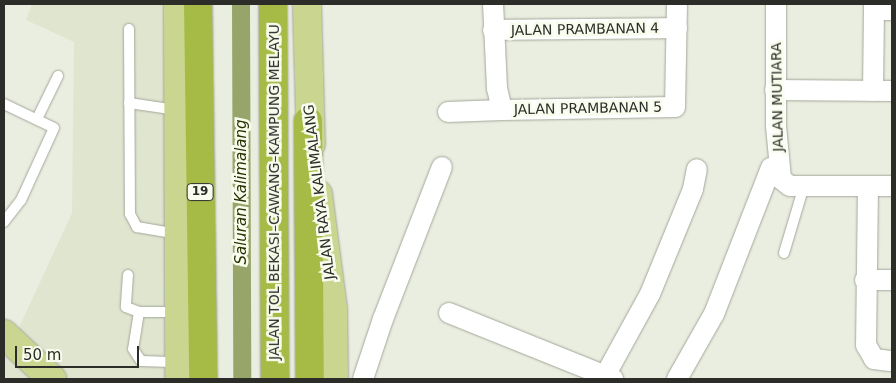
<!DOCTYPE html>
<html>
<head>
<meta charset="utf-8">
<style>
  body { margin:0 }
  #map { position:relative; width:896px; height:383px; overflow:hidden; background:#eaeee0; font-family:"DejaVu Sans",sans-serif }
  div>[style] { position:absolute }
  .built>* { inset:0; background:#e0e5d0 }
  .canal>* { height:18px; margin:-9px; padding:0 9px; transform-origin:9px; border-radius:9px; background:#98a56a }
  .roads { filter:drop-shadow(0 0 1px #a3a79a) drop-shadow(0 0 1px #a3a79a) }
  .lane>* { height:10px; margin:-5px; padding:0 5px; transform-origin:5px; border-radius:5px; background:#fff }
  .street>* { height:20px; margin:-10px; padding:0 10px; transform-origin:10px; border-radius:10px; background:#fff }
  .primary>* { height:28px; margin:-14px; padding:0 14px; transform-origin:14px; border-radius:14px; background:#cad690 }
  .highway>* { height:28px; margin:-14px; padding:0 14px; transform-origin:14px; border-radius:14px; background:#a6bb46 }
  span { translate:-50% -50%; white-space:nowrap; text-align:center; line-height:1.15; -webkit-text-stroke:5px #f8fced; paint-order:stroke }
  .shield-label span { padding:1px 4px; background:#f8fced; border:1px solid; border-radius:4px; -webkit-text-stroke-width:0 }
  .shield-label { font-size:12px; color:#2c2d28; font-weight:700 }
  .street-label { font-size:14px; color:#2c2d28 }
  .water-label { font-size:15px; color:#293001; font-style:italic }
  .frame { position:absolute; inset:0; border:5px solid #2c2d28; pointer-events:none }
  .scale { position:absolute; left:15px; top:346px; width:124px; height:22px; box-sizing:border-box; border:2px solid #2c2d28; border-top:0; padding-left:6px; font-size:15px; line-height:18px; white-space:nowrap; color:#2c2d28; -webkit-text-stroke:4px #f8fced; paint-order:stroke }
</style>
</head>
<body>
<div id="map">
  <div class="built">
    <div style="clip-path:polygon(32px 4px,178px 4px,179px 379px,4px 379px,4px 360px,72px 213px,74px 42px,26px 20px)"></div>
  </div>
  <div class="canal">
    <div style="left:241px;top:4px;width:375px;rotate:89.8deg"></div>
  </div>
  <div class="roads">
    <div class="lane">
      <div style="left:129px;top:29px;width:185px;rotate:89.7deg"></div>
      <div style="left:130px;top:214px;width:15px;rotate:62deg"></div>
      <div style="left:137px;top:227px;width:42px;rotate:9.7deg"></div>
      <div style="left:129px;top:103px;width:49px;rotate:8.3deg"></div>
      <div style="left:4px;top:104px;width:55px;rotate:25.6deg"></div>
      <div style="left:54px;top:128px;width:79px;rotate:114.6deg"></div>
      <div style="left:21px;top:200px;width:28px;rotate:128deg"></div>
      <div style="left:37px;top:119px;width:48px;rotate:-64deg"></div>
      <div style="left:784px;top:253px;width:70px;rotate:-73.4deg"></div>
      <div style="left:128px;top:275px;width:32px;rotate:94deg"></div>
      <div style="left:126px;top:307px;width:14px;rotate:21deg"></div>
      <div style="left:139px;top:312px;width:39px"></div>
      <div style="left:139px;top:312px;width:37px;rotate:99deg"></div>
      <div style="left:133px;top:349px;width:14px;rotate:56deg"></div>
      <div style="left:141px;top:361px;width:37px;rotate:2deg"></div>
    </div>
    <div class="street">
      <div style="left:776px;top:4px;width:122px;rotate:90deg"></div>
      <div style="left:776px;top:126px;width:53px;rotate:84.6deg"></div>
      <div style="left:781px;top:179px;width:11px;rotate:38deg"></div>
      <div style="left:790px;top:186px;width:102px"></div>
      <div style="left:874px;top:10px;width:18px"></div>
      <div style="left:493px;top:30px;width:184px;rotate:-0.6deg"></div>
      <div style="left:775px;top:90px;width:117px;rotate:0.5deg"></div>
      <div style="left:873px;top:91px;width:87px;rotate:-89.3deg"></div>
      <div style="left:502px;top:110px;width:173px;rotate:-1deg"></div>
      <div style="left:675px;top:107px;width:103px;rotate:-88.9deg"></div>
      <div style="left:448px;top:112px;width:54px;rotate:-2.1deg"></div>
      <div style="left:502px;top:110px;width:23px;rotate:-103deg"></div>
      <div style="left:497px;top:88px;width:84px;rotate:-92.7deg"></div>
      <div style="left:868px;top:186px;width:159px;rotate:90.7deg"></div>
      <div style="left:866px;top:345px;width:16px;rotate:60deg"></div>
      <div style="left:874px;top:359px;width:16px;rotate:7deg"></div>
      <div style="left:865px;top:280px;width:27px"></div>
      <div style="left:449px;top:313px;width:177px;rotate:21.9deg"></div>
      <div style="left:606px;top:374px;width:91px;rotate:-61.2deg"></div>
      <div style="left:650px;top:294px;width:113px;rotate:-67.7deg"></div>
      <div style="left:693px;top:189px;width:20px;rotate:-79deg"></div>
      <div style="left:363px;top:379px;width:63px;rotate:-71.6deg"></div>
      <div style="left:383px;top:319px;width:163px;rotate:-68.8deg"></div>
      <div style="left:677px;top:379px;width:75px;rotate:-60.4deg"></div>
      <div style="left:714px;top:314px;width:157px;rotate:-68.7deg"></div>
    </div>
    <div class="primary">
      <div style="left:178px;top:4px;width:375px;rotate:89.8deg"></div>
      <div style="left:307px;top:4px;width:140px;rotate:88.4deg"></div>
      <div style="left:318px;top:194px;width:116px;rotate:82.6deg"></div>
      <div style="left:333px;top:309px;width:70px;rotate:89.2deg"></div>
      <div style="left:4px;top:334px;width:66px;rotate:43.2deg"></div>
    </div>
    <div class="highway">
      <div style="left:198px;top:4px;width:375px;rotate:89.2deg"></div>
      <div style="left:273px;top:4px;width:375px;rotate:89.7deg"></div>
      <div style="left:308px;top:121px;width:258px;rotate:89.6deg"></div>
    </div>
  </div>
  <div class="shield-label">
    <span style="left:200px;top:192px">19</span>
  </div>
  <div class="street-label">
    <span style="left:585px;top:29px;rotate:-1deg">JALAN PRAMBANAN 4</span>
    <span style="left:777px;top:97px;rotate:-91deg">JALAN MUTIARA</span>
    <span style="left:588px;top:108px;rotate:-1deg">JALAN PRAMBANAN 5</span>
    <span style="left:274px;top:192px;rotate:-90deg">JALAN TOL BEKASI–CAWANG–KAMPUNG MELAYU</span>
    <span style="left:319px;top:192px;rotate:-97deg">JALAN RAYA KALIMALANG</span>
  </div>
  <div class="water-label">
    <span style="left:242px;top:192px;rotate:-90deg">Saluran Kalimalang</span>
  </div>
  <div class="frame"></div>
  <div class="scale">50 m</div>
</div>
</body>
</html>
